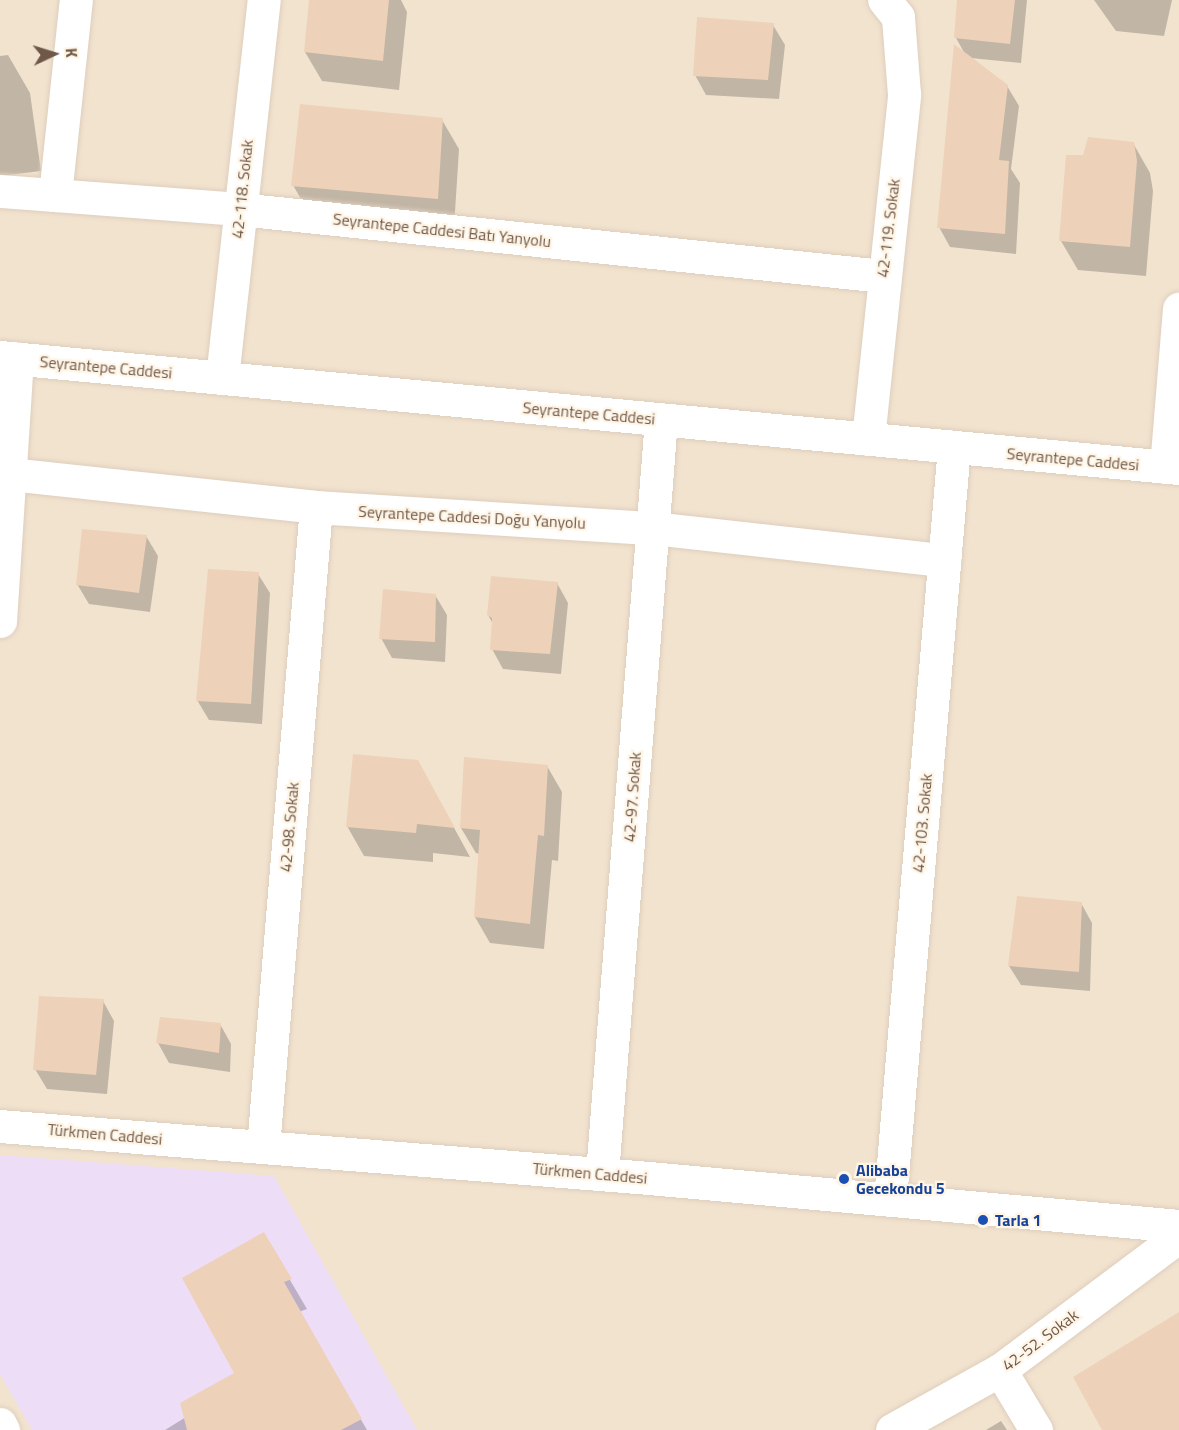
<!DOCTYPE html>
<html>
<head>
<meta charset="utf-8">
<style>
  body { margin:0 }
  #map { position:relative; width:1179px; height:1430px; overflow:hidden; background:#faf1e0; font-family:"Titillium Web",sans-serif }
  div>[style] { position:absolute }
  .residential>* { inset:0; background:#f2e3cf }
  .education>* { inset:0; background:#eeddf6 }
  .shadow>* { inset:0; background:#0003 }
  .building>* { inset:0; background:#eed1b9 }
  .roads { filter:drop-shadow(0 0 2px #decebd) drop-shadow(0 0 2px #decebd) }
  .minor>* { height:33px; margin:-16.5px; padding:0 16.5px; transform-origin:16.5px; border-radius:16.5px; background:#fff }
  .dots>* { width:16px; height:16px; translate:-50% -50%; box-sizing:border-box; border:3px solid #fef5e6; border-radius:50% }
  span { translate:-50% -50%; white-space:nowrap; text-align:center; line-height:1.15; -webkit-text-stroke:4.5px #fef5e6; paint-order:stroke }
  .street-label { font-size:16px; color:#705849 }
  .transit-label { font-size:16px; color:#164399; font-weight:700 }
  .left { translate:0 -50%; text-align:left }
  .north { position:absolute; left:24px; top:24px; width:60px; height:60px; -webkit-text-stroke:4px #fef5e6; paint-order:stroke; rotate:86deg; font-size:16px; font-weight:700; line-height:24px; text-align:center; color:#705849 }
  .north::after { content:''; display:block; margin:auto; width:21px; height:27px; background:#705849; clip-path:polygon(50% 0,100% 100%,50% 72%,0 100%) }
</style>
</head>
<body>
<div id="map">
  <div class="residential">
    <div style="clip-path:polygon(0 0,1179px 0,1179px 1430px,0 1430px)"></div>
  </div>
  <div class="education">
    <div style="clip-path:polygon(0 1155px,274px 1176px,417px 1430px,32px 1430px,0 1374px)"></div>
  </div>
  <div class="shadow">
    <div style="clip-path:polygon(311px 0,401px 0,407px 12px,399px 90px,322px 81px,305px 52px)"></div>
    <div style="clip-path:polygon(959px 0,1027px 0,1021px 63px,971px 58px,1007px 86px,1019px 106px,1011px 169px,1020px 183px,1016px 254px,950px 247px,939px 227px,965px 54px,956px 38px)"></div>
    <div style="clip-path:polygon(1094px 0,1172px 0,1164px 36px,1116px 31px)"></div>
    <div style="clip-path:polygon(773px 25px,785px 45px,779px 99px,706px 95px,695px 75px)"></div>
    <div style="clip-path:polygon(8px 55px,30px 93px,41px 171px,0 176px,0 56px)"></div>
    <div style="clip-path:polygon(442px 120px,459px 149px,454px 228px,310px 215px,293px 185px)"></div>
    <div style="clip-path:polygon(1133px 143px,1150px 173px,1153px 191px,1146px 276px,1078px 270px,1061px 241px,1084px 157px)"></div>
    <div style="clip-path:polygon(146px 536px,158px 556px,150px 612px,89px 604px,77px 584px)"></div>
    <div style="clip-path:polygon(258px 574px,270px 593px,262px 724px,209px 720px,197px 700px)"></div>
    <div style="clip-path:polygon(557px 583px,568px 603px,561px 674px,503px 669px,492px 649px,493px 624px,488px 615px)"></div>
    <div style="clip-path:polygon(435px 595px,447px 615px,445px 662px,392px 658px,381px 638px)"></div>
    <div style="clip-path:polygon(547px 766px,562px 792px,558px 861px,552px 860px,544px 949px,490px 943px,475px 917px,480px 854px,476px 853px,461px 828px)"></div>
    <div style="clip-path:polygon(434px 791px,470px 857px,433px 853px,433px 862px,364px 856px,347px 826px)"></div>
    <div style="clip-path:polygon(1081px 903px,1092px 923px,1090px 991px,1021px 985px,1009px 966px)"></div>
    <div style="clip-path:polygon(103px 1001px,114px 1021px,107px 1094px,47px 1089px,35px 1069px)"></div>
    <div style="clip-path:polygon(220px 1024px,231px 1044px,230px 1072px,169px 1063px,158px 1043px)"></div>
    <div style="clip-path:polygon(263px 1234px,307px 1309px,299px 1312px,367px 1430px,165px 1430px,186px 1417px,236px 1373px)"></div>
    <div style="clip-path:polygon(1179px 1313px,1179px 1430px,1103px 1430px,1075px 1378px)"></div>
    <div style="clip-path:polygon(1001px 1421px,1007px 1430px,986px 1430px)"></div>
  </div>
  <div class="building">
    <div style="clip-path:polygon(309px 0,389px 0,383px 61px,304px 52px)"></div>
    <div style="clip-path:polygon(957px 0,1015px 0,1010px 44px,954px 38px)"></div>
    <div style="clip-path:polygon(697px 17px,774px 23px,768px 80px,693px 76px)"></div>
    <div style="clip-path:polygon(954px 44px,1008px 85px,999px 160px,1009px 161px,1005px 234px,937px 228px)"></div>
    <div style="clip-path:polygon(300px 104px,443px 118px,438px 199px,291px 186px)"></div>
    <div style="clip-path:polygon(1088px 137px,1134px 142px,1137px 161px,1130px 247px,1059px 241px,1066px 155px,1083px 155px)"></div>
    <div style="clip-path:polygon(82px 529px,147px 535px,139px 593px,76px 585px)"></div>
    <div style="clip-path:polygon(208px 569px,259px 572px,251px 704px,196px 701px)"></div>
    <div style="clip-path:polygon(491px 576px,558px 582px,550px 654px,490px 650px,492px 618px,487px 615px)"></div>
    <div style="clip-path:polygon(383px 589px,436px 594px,435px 642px,379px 639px)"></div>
    <div style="clip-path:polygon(353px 754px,418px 760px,455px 828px,417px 824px,416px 833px,346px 827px)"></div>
    <div style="clip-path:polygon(464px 757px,548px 765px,544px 836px,538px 835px,530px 924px,474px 917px,480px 830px,460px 828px)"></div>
    <div style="clip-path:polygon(1017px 896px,1082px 902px,1079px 972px,1008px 966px)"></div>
    <div style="clip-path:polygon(39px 996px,104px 999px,96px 1075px,33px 1070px)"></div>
    <div style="clip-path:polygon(160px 1017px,221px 1023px,219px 1053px,156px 1043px)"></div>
    <div style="clip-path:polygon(264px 1232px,292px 1279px,284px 1282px,362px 1419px,341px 1430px,187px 1430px,180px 1403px,234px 1373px,182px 1278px)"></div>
    <div style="clip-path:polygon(1179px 1312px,1179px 1430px,1102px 1430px,1073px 1377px)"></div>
  </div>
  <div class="roads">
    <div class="minor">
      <div style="left:0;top:191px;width:240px;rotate:4.3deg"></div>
      <div style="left:239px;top:209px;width:647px;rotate:5.94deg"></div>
      <div style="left:55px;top:195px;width:196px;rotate:-83.9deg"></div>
      <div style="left:0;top:357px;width:1184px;rotate:5.38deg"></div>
      <div style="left:222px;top:378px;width:380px;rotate:-83.7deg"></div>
      <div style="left:868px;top:439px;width:347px;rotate:-84deg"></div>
      <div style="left:904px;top:94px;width:77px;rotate:-94.5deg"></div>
      <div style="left:898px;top:17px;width:22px;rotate:-129deg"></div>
      <div style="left:1166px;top:467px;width:159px;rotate:-85.3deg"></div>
      <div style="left:0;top:473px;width:318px;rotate:6.1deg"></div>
      <div style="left:316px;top:507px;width:337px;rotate:3.6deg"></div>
      <div style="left:652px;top:528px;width:294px;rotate:6.3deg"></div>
      <div style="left:0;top:621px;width:263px;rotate:-86.3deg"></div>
      <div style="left:0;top:1126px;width:651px;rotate:4.58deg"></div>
      <div style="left:649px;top:1178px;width:532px;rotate:5.17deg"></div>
      <div style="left:263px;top:1147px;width:642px;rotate:-85.27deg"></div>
      <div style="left:602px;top:1174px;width:756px;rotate:-85.53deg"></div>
      <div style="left:890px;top:1199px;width:755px;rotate:-85.14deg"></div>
      <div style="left:1000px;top:1370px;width:70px;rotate:59deg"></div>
      <div style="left:0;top:1424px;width:7px;rotate:63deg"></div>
      <div style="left:892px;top:1430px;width:124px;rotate:-29.1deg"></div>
      <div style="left:1000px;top:1370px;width:224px;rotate:-36.8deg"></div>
    </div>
  </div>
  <div class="dots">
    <div style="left:844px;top:1179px;background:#1a4fb4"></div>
    <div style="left:983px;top:1220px;background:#1a4fb4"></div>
  </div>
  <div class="street-label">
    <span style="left:242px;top:189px;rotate:-84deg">42-118. Sokak</span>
    <span style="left:888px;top:228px;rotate:-83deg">42-119. Sokak</span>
    <span style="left:442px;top:230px;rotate:6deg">Seyrantepe Caddesi Batı Yanyolu</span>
    <span style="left:106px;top:367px;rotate:5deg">Seyrantepe Caddesi</span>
    <span style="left:589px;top:413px;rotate:5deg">Seyrantepe Caddesi</span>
    <span style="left:1073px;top:459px;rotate:5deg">Seyrantepe Caddesi</span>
    <span style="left:472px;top:517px;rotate:3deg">Seyrantepe Caddesi Doğu Yanyolu</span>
    <span style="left:632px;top:797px;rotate:-86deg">42-97. Sokak</span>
    <span style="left:922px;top:823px;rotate:-85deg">42-103. Sokak</span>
    <span style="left:289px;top:827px;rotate:-85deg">42-98. Sokak</span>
    <span style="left:105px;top:1134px;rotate:5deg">Türkmen Caddesi</span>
    <span style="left:590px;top:1173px;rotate:5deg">Türkmen Caddesi</span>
    <span style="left:1040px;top:1340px;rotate:-37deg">42-52. Sokak</span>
  </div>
  <div class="transit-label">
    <span class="left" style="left:856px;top:1179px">Alibaba<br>Gecekondu 5</span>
    <span class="left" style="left:995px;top:1220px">Tarla 1</span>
  </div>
  <div class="north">K</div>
</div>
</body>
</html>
